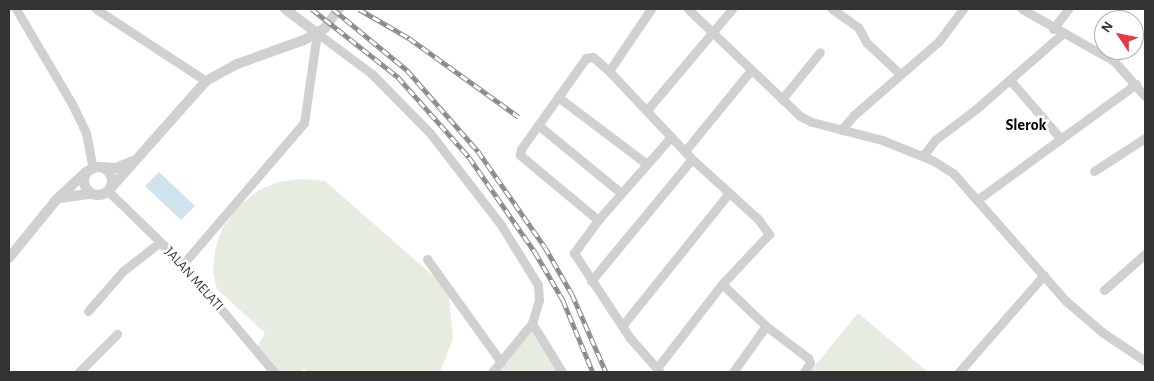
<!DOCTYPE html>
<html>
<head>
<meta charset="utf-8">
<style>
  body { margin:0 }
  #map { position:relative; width:1154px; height:381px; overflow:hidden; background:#fff; font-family:"Alegreya Sans",sans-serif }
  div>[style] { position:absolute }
  .green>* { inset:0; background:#e6ecdf }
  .water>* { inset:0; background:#cfe2ee }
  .minor>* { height:9px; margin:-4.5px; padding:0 4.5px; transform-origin:4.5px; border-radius:4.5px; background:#d0d0d0 }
  .tertiary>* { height:10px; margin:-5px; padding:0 5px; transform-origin:5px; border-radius:5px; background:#d0d0d0 }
  .tertiary>.ring { margin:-5px; padding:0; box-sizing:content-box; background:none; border:10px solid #d0d0d0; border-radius:50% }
  .rail>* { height:4.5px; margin-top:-2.25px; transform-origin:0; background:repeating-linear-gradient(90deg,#fff 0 8px,#888 0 16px); box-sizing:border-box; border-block:1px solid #888 }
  span { translate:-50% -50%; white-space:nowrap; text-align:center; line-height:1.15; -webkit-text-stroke:5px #fff; paint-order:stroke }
  .street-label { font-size:14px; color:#333 }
  .quarter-label { font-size:16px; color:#000; font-weight:700 }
  .frame { position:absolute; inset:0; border:10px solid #333; pointer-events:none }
  .north { position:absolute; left:1094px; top:10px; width:50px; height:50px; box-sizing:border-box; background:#fff; border:1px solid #adadad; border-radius:50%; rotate:304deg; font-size:14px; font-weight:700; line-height:20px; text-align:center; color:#333 }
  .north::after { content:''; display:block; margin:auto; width:18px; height:22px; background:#e63946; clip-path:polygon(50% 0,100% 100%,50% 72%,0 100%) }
</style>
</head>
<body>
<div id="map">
  <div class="green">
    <div style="clip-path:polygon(301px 179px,325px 181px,448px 289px,453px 339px,440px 372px,308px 372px,304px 369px,300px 372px,275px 372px,255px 351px,265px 333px,217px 289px,213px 273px,215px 250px,223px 227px,239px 206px,259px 190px,278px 182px)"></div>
    <div style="clip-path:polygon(858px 313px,928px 372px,810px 372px)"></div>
    <div style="clip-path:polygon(532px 323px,562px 372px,492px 372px)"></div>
  </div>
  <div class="water">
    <div style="clip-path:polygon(159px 172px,195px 206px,181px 220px,145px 186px)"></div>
  </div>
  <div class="minor">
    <div style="left:16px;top:9px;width:108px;rotate:59.4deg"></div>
    <div style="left:71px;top:102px;width:34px;rotate:64deg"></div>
    <div style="left:86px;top:133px;width:36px;rotate:79deg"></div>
    <div style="left:96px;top:9px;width:131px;rotate:33.2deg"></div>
    <div style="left:688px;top:9px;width:155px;rotate:43.7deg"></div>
    <div style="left:800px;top:116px;width:13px;rotate:27deg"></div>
    <div style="left:812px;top:122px;width:72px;rotate:14.4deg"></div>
    <div style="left:882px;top:140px;width:54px;rotate:21.8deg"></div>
    <div style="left:932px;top:160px;width:25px;rotate:32deg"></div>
    <div style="left:953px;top:173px;width:171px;rotate:48.6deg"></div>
    <div style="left:1066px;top:301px;width:48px;rotate:40.7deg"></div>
    <div style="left:1102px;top:332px;width:52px;rotate:34deg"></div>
    <div style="left:832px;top:9px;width:32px;rotate:35deg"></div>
    <div style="left:858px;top:27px;width:18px;rotate:61deg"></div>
    <div style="left:867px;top:43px;width:45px;rotate:43.2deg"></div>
    <div style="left:1022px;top:9px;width:106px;rotate:29.5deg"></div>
    <div style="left:1114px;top:61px;width:47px;rotate:48.5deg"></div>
    <div style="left:1053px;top:29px;width:25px;rotate:-53deg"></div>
    <div style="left:317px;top:33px;width:69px;rotate:36.7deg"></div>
    <div style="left:372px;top:74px;width:83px;rotate:45.5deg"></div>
    <div style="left:430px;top:133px;width:116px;rotate:52.3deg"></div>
    <div style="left:501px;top:225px;width:70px;rotate:58.3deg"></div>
    <div style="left:538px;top:285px;width:15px;rotate:86deg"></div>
    <div style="left:539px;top:300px;width:24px;rotate:107deg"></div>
    <div style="left:532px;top:323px;width:63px;rotate:129.2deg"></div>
    <div style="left:609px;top:71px;width:75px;rotate:-55.9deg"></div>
    <div style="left:1010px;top:80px;width:78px;rotate:49.2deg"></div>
    <div style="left:558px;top:97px;width:111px;rotate:37deg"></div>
    <div style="left:782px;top:99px;width:60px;rotate:-51deg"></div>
    <div style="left:647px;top:110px;width:132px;rotate:-49.9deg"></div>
    <div style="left:538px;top:125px;width:107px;rotate:39.3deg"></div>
    <div style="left:841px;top:130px;width:20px;rotate:-49deg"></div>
    <div style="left:854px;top:115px;width:113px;rotate:-41deg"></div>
    <div style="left:939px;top:41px;width:40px;rotate:-53deg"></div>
    <div style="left:685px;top:151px;width:104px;rotate:-50.8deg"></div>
    <div style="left:923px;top:156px;width:20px;rotate:-53deg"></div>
    <div style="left:935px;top:140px;width:51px;rotate:-37.1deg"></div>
    <div style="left:976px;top:109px;width:114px;rotate:-41.1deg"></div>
    <div style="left:1094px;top:171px;width:61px;rotate:-32.9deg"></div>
    <div style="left:108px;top:191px;width:105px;rotate:44.2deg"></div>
    <div style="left:183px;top:264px;width:141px;rotate:49.9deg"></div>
    <div style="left:977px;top:200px;width:197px;rotate:-36.1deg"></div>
    <div style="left:598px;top:220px;width:102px;rotate:-140.2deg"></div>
    <div style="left:520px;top:155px;width:6px;rotate:-81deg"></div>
    <div style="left:521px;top:149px;width:112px;rotate:-54.5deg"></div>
    <div style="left:586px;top:58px;width:7px;rotate:-8deg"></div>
    <div style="left:593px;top:57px;width:21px;rotate:41deg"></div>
    <div style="left:609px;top:71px;width:121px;rotate:46.7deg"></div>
    <div style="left:427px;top:259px;width:127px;rotate:54.3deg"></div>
    <div style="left:183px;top:264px;width:186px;rotate:-49.4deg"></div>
    <div style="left:304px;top:123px;width:91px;rotate:-81.8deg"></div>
    <div style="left:591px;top:281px;width:158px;rotate:-50.4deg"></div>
    <div style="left:692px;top:159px;width:89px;rotate:42.3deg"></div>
    <div style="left:758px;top:219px;width:19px;rotate:54deg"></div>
    <div style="left:769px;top:234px;width:69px;rotate:133.2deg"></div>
    <div style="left:722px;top:284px;width:106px;rotate:127.7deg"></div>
    <div style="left:722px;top:284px;width:61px;rotate:43.7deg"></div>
    <div style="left:766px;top:326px;width:57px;rotate:125.7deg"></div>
    <div style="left:1104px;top:290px;width:55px;rotate:-41.3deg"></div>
    <div style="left:88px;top:311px;width:53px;rotate:-48.8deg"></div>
    <div style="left:123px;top:271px;width:47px;rotate:-38.1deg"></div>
    <div style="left:532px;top:323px;width:57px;rotate:58.5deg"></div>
    <div style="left:622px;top:326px;width:171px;rotate:-51.2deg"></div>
    <div style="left:766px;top:326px;width:53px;rotate:37.3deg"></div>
    <div style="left:808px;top:358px;width:5px;rotate:68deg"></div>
    <div style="left:810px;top:363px;width:11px;rotate:124deg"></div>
    <div style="left:79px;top:372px;width:54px;rotate:-45deg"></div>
    <div style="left:660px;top:372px;width:45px;rotate:-131.4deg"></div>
    <div style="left:630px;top:338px;width:102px;rotate:-123.4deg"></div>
    <div style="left:574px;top:253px;width:41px;rotate:-54deg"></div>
    <div style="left:598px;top:220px;width:111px;rotate:-48.7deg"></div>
    <div style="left:959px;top:372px;width:129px;rotate:-48.8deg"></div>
  </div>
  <div class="tertiary">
    <div style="left:285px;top:9px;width:40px;rotate:37deg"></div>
    <div class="ring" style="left:84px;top:167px;width:18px;height:18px"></div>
    <div style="left:101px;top:167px;width:15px;rotate:4deg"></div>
    <div style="left:116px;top:168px;width:18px;rotate:-22deg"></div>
    <div style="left:111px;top:188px;width:143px;rotate:-48.4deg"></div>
    <div style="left:206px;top:81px;width:35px;rotate:-29deg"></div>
    <div style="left:237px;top:64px;width:71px;rotate:-19.7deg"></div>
    <div style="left:304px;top:40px;width:24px;rotate:-30deg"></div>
    <div style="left:325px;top:28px;width:24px;rotate:-54deg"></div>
    <div style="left:60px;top:198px;width:30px;rotate:-8deg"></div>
    <div style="left:9px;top:258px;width:76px;rotate:-50.9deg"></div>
    <div style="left:57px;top:199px;width:40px;rotate:-43deg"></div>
  </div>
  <div class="rail">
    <div style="left:312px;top:9px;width:110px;rotate:38.3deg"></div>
    <div style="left:398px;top:77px;width:107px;rotate:48.4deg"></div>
    <div style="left:469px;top:157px;width:116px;rotate:55.2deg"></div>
    <div style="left:535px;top:252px;width:56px;rotate:59.7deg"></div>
    <div style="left:563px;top:300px;width:78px;rotate:67.4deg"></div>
    <div style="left:333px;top:9px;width:96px;rotate:39.5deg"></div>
    <div style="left:407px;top:70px;width:108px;rotate:48.8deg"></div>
    <div style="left:478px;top:151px;width:117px;rotate:55.1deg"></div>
    <div style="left:545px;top:247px;width:54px;rotate:60.1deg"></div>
    <div style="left:572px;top:294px;width:85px;rotate:66.4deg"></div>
    <div style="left:359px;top:9px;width:58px;rotate:30.1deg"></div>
    <div style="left:409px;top:38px;width:135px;rotate:35.7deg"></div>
  </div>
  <div class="street-label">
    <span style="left:194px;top:279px;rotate:48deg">JALAN MELATI</span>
  </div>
  <div class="quarter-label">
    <span style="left:1026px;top:125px">Slerok</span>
  </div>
  <div class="frame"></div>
  <div class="north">N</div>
</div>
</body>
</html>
